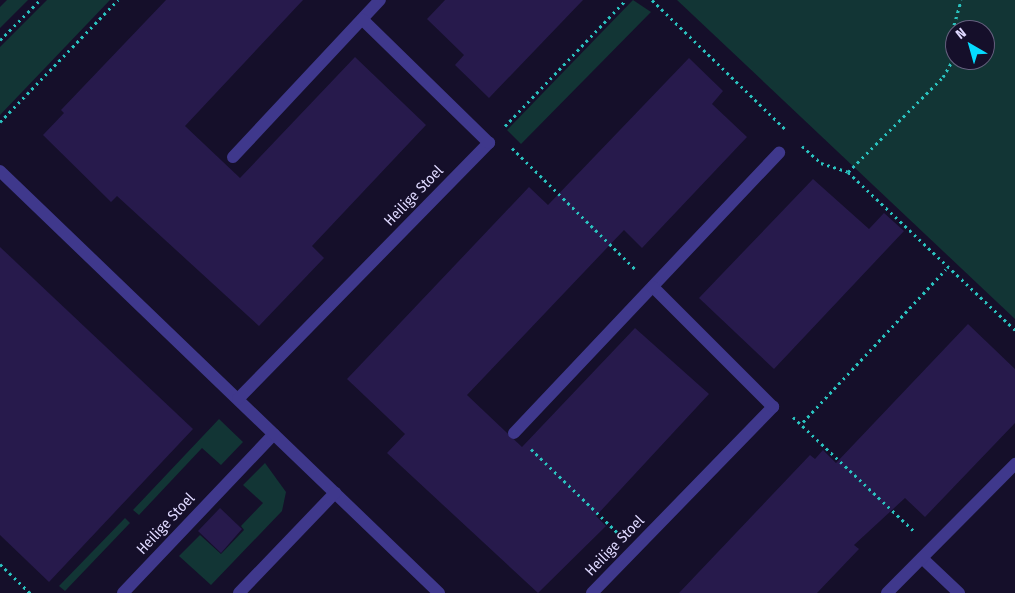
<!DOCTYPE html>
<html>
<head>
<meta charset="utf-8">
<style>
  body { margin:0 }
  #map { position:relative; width:1015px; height:593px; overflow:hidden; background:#150f2a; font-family:"Fira Sans Condensed",sans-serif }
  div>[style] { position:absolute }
  .green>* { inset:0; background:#123535 }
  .building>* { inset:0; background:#271a4c }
  .path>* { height:3px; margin-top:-1.5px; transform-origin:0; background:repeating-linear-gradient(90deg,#2ac2bf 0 2.5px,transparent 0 6.5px) }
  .lane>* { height:12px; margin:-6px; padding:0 6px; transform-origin:6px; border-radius:6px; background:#3f388c }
  .street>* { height:12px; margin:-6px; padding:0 6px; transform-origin:6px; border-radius:6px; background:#3f388c }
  span { translate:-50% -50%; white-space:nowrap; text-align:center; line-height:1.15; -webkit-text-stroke:4px #150f2a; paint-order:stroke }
  .street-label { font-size:15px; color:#dfd9ff }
  .north { position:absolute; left:945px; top:20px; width:50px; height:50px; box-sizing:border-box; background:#150f2a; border:1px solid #66607f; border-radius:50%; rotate:322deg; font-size:14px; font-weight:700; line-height:20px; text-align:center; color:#dfd9ff }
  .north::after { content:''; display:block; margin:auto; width:18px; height:22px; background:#05dbff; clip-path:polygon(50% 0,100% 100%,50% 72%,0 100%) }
</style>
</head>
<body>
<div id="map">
  <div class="green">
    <div style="clip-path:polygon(7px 0,28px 0,0 28px,0 7px)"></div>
    <div style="clip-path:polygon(47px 0,110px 0,0 115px,0 47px)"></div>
    <div style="clip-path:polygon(633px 0,651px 12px,521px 144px,507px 130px)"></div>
    <div style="clip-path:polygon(evenodd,677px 0,1015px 0,1015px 319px,677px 0,955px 30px,985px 30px,985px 60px,955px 60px,955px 30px)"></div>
    <div style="clip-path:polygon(219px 419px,243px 442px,221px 465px,202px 448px,139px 515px,133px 510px)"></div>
    <div style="clip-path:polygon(265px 463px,286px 492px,282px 511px,211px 585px,179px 556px,200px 535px,221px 554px,244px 530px,241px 526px,263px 503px,243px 485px)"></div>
    <div style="clip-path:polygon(125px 518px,130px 523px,65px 591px,59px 586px)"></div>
  </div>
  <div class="building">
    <div style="clip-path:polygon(166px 0,303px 0,185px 126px,240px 178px,355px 57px,426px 125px,312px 246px,324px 258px,259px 326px,117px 196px,111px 202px,43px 135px,64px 113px,61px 110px)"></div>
    <div style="clip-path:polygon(445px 0,583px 0,489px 98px,455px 65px,464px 55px,427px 19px)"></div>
    <div style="clip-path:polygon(689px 58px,723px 91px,712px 104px,747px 137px,642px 248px,624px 230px,467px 395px,522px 447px,635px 328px,709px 394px,596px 516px,606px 526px,538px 593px,387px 453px,405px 434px,347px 379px,529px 187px,548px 205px)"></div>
    <div style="clip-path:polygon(813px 179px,869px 229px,884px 213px,904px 231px,774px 369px,699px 298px)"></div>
    <div style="clip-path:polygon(0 247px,193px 429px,49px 582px,0 535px)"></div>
    <div style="clip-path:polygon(968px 324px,1015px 369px,1015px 423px,925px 517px,905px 498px,854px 545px,859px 549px,817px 593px,679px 593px,810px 455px,815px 459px,823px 450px,836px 463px)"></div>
    <div style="clip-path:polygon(220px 508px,242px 529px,221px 553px,198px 531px)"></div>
  </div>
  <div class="path">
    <div style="left:652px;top:0;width:185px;rotate:44.1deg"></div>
    <div style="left:0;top:40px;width:57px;rotate:-45deg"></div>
    <div style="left:0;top:122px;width:170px;rotate:-46deg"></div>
    <div style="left:505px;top:126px;width:175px;rotate:-46.2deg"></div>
    <div style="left:802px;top:146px;width:25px;rotate:42deg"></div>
    <div style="left:821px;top:163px;width:28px;rotate:18deg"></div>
    <div style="left:848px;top:172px;width:230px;rotate:43.4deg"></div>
    <div style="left:512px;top:148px;width:174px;rotate:44.5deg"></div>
    <div style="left:848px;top:172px;width:134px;rotate:-45deg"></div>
    <div style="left:943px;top:77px;width:24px;rotate:-60deg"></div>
    <div style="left:955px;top:56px;width:31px;rotate:-92deg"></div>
    <div style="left:954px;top:25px;width:26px;rotate:-74deg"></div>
    <div style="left:793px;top:417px;width:166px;rotate:43.3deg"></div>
    <div style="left:803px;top:422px;width:209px;rotate:-46.9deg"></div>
    <div style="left:531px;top:449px;width:121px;rotate:44deg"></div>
    <div style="left:0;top:564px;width:42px;rotate:44deg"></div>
  </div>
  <div class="lane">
    <div style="left:123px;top:593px;width:219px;rotate:-46.5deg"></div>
  </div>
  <div class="street">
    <div style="left:233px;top:157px;width:215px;rotate:-46.9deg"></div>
    <div style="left:0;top:171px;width:609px;rotate:43.87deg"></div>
    <div style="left:238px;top:399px;width:359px;rotate:-45.6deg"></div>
    <div style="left:489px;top:143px;width:177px;rotate:-135.7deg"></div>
    <div style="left:514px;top:433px;width:386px;rotate:-46.6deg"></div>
    <div style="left:922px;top:558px;width:51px;rotate:43.4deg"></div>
    <div style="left:239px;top:593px;width:139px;rotate:-46.2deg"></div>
    <div style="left:592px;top:593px;width:260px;rotate:-45.8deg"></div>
    <div style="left:773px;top:407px;width:170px;rotate:-135deg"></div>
    <div style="left:887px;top:593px;width:182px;rotate:-45.2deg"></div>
  </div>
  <div class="street-label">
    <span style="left:414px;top:196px;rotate:-46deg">Heilige Stoel</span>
    <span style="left:166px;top:524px;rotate:-47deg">Heilige Stoel</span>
    <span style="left:615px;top:546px;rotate:-46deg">Heilige Stoel</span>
  </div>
  <div class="north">N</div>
</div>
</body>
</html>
